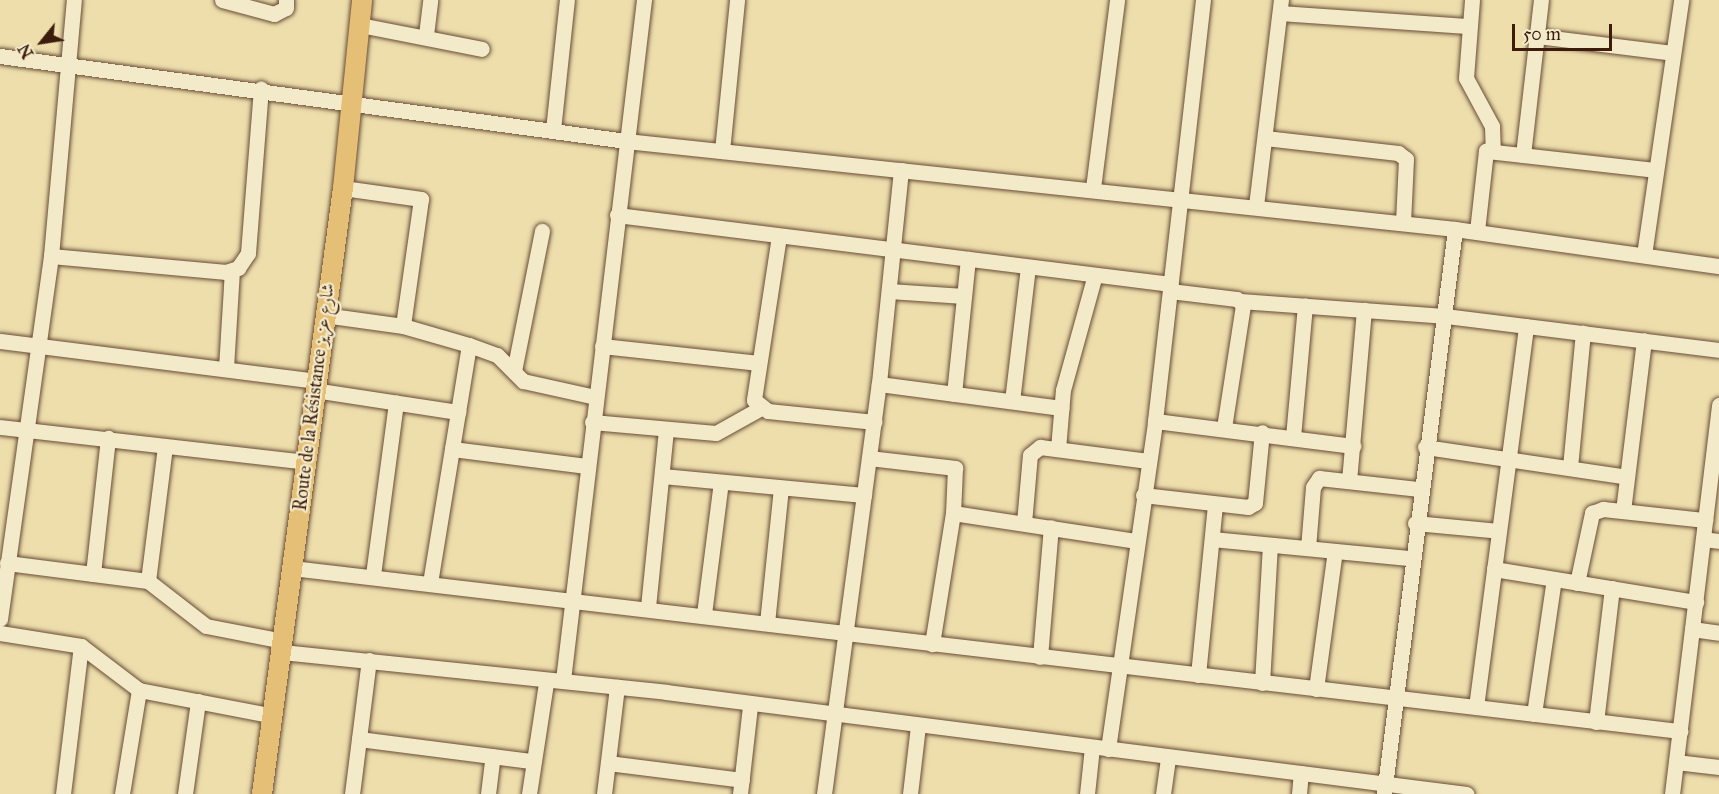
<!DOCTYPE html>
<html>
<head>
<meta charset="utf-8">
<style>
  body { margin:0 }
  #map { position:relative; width:1719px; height:794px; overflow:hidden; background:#eddeac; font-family:"IM FELL Great Primer",Amiri,serif }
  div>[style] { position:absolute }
  .roads { filter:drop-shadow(0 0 2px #694c36) drop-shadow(0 0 2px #694c36) }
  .minor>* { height:15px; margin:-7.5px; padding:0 7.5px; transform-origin:7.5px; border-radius:7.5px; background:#f3eac9 }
  .major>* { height:20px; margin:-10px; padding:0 10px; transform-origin:10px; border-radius:10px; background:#e6bf76 }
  span { translate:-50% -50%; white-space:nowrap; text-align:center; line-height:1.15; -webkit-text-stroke:4.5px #f3eac9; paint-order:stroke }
  .street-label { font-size:18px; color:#3d1c0e }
  .north { position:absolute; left:12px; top:12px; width:60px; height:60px; -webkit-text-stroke:4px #f3eac9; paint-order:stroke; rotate:240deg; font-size:16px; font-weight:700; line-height:24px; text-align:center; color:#3d1c0e }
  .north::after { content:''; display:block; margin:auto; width:21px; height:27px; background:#3d1c0e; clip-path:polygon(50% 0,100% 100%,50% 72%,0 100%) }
  .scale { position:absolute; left:1512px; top:24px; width:100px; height:27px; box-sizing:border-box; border:3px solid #3d1c0e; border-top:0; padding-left:8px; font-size:18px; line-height:21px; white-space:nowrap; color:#3d1c0e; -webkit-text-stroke:4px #f3eac9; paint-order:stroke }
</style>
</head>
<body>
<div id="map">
  <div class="roads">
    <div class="minor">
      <div style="left:222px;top:0;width:54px;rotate:15.1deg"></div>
      <div style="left:274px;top:14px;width:13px;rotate:-27deg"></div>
      <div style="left:286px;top:8px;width:8px;rotate:-90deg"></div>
      <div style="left:1472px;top:0;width:78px;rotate:94.4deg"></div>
      <div style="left:1466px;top:78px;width:55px;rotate:61.6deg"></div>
      <div style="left:1492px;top:126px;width:25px;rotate:88deg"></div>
      <div style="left:1280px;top:13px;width:187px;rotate:4deg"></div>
      <div style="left:360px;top:25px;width:124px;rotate:11.1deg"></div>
      <div style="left:426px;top:35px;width:35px;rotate:-83deg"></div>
      <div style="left:1537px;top:36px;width:137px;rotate:7.1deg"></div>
      <div style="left:0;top:56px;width:632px;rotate:7.73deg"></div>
      <div style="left:626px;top:141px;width:834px;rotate:6.06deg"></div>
      <div style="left:553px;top:130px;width:131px;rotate:-83.9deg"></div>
      <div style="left:1265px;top:138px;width:134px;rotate:6.4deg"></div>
      <div style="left:1398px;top:153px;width:10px;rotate:37deg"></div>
      <div style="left:1406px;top:159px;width:64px;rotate:92.7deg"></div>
      <div style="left:722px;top:151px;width:152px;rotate:-84.3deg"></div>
      <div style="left:1523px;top:155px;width:156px;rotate:-83.4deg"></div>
      <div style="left:901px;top:170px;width:215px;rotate:95.9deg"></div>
      <div style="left:879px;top:384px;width:184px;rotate:7.5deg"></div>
      <div style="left:343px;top:188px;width:79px;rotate:8deg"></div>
      <div style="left:421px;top:199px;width:128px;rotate:98.1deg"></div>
      <div style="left:1093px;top:188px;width:190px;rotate:-82.7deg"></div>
      <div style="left:1256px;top:206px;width:208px;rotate:-83.1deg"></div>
      <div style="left:617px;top:215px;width:558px;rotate:7.1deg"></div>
      <div style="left:1477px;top:231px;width:81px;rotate:-83.6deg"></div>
      <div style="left:1486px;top:151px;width:171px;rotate:6.4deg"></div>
      <div style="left:779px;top:236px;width:166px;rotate:98.7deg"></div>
      <div style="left:754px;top:400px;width:18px;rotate:38deg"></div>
      <div style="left:768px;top:411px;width:107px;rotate:5.9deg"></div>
      <div style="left:1644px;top:255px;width:258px;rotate:-81.7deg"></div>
      <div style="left:51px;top:256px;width:176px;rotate:5.2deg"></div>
      <div style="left:226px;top:272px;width:13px;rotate:-18deg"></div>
      <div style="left:238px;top:268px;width:18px;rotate:-56deg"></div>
      <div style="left:248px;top:253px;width:165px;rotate:-85.5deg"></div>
      <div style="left:889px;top:291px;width:75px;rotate:3.8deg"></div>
      <div style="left:1170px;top:291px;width:67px;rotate:6.8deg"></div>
      <div style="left:1237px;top:299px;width:8px;rotate:45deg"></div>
      <div style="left:1243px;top:305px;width:124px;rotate:98.8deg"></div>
      <div style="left:1241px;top:301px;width:206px;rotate:4.2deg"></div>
      <div style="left:1446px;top:316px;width:275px;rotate:7.1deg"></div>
      <div style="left:324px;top:315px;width:80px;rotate:7.9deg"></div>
      <div style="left:403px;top:326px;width:69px;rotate:16.1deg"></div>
      <div style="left:469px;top:345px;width:30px;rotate:20deg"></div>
      <div style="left:497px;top:355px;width:37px;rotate:45deg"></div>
      <div style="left:523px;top:381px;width:74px;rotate:12.5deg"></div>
      <div style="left:0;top:341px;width:318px;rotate:7.2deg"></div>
      <div style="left:602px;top:346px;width:158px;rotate:6.2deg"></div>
      <div style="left:226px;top:368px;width:97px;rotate:-86.5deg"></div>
      <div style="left:514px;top:371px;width:143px;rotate:-78.7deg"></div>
      <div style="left:314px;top:390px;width:146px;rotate:8.7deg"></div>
      <div style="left:954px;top:394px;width:136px;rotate:-84.1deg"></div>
      <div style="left:1012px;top:401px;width:135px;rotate:-83.2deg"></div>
      <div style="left:1155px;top:421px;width:200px;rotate:7.2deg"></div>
      <div style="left:592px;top:422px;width:124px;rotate:5.1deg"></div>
      <div style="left:716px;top:433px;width:49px;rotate:-29.2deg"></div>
      <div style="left:0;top:427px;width:307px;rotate:6.5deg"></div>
      <div style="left:1293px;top:437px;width:132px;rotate:-84.8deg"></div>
      <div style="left:1425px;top:447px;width:204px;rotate:8.4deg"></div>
      <div style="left:452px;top:449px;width:136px;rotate:7.2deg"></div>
      <div style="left:1058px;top:449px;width:59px;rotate:-85.2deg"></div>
      <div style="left:1063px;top:390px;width:119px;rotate:-74.5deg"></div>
      <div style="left:869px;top:458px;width:87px;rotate:6.6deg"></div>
      <div style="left:955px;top:468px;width:45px;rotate:92.5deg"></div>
      <div style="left:953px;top:513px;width:133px;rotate:99.1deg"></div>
      <div style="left:1570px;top:467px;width:135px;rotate:-84.5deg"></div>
      <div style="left:662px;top:476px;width:203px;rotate:5.4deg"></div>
      <div style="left:1349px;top:481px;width:172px;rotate:-85deg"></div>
      <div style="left:1143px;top:495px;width:106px;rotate:6.5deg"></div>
      <div style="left:1248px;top:507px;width:8px;rotate:-30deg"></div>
      <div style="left:1255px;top:503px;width:71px;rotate:-84.4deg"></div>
      <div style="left:1623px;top:511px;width:172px;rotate:-83deg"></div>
      <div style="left:953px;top:513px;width:186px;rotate:8.7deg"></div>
      <div style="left:1024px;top:523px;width:68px;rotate:-85deg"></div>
      <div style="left:1030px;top:455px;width:13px;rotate:-39deg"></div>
      <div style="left:1040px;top:447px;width:109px;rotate:7.4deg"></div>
      <div style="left:1415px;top:523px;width:84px;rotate:5.4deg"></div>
      <div style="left:1212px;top:539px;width:200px;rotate:5.5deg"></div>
      <div style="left:1703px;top:539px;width:16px;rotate:7deg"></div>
      <div style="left:1308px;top:548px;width:61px;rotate:-85.3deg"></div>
      <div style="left:1313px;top:487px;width:11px;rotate:-56deg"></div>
      <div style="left:1319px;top:478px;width:101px;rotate:6.3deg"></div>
      <div style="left:7px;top:563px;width:142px;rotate:7.3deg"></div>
      <div style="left:148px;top:581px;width:73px;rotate:37.8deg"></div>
      <div style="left:206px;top:626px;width:78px;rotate:11deg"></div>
      <div style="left:292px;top:568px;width:1398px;rotate:6.7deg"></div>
      <div style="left:1494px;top:569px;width:205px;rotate:9.3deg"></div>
      <div style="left:93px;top:574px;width:137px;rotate:-83.7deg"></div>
      <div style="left:373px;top:575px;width:174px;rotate:-82.4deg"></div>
      <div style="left:148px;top:581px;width:136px;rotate:-82.8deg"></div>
      <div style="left:430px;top:583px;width:241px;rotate:-80.7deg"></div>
      <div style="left:1577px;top:583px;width:72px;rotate:-77.9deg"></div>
      <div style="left:1592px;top:513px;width:12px;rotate:-20deg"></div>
      <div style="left:1603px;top:509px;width:103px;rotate:6.2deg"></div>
      <div style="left:648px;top:607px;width:177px;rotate:-84.2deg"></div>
      <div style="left:704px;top:614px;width:133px;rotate:-82.7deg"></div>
      <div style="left:0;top:619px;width:367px;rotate:-82deg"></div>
      <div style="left:51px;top:256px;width:257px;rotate:-84.9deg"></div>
      <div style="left:767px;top:623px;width:136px;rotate:-84.1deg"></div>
      <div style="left:1692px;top:629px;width:27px;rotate:8deg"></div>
      <div style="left:0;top:633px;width:82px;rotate:9.1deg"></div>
      <div style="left:81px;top:646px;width:73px;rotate:37.2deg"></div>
      <div style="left:139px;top:690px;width:105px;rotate:99.3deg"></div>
      <div style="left:282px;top:652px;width:386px;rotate:5.9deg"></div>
      <div style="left:666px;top:692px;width:807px;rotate:7.26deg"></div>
      <div style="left:1040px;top:657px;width:130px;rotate:-85.2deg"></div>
      <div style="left:1198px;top:675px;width:171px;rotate:-84.3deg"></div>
      <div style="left:563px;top:680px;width:685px;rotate:-83.21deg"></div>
      <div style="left:1262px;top:683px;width:138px;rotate:-86.7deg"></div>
      <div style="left:1316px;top:689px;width:139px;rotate:-82.2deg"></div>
      <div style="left:139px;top:690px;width:137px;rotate:10.9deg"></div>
      <div style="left:1476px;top:707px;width:384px;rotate:-82.5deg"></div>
      <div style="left:1534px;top:714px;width:136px;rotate:-81.6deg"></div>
      <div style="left:1596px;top:722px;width:135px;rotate:-83.2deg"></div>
      <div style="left:359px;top:739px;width:173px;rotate:7.3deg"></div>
      <div style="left:1108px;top:749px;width:331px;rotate:-81.8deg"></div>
      <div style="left:1155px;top:421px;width:424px;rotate:-83.5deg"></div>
      <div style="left:1676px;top:762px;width:43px;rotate:6.6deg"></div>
      <div style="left:608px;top:763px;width:135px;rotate:7.2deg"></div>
      <div style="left:63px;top:794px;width:149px;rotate:-83.1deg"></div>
      <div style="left:185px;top:794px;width:94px;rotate:-82deg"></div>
      <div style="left:352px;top:794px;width:135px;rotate:-82.8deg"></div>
      <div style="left:488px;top:794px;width:38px;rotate:-83deg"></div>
      <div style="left:529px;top:794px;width:112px;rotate:-81.3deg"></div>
      <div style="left:604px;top:794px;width:108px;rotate:-83.1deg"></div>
      <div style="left:740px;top:794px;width:89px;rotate:-83.5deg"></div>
      <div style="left:824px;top:794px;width:414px;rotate:-82.4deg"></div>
      <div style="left:910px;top:794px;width:68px;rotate:-83.3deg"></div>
      <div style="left:1087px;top:794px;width:47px;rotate:-83.9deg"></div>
      <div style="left:1163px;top:794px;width:37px;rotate:-82deg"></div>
      <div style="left:1299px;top:794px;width:21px;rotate:-85deg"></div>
      <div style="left:1384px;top:794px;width:569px;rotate:-82.84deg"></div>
      <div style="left:1455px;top:229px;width:267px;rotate:8deg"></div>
      <div style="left:1672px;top:794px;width:392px;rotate:-83.1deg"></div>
    </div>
    <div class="major">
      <div style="left:262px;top:794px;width:611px;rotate:-82.39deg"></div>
      <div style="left:343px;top:188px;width:189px;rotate:-84.2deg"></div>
    </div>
  </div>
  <div class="street-label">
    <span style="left:314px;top:397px;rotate:-83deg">Route de la Résistance شارع عزيز</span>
  </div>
  <div class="north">N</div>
  <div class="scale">50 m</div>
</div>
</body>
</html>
